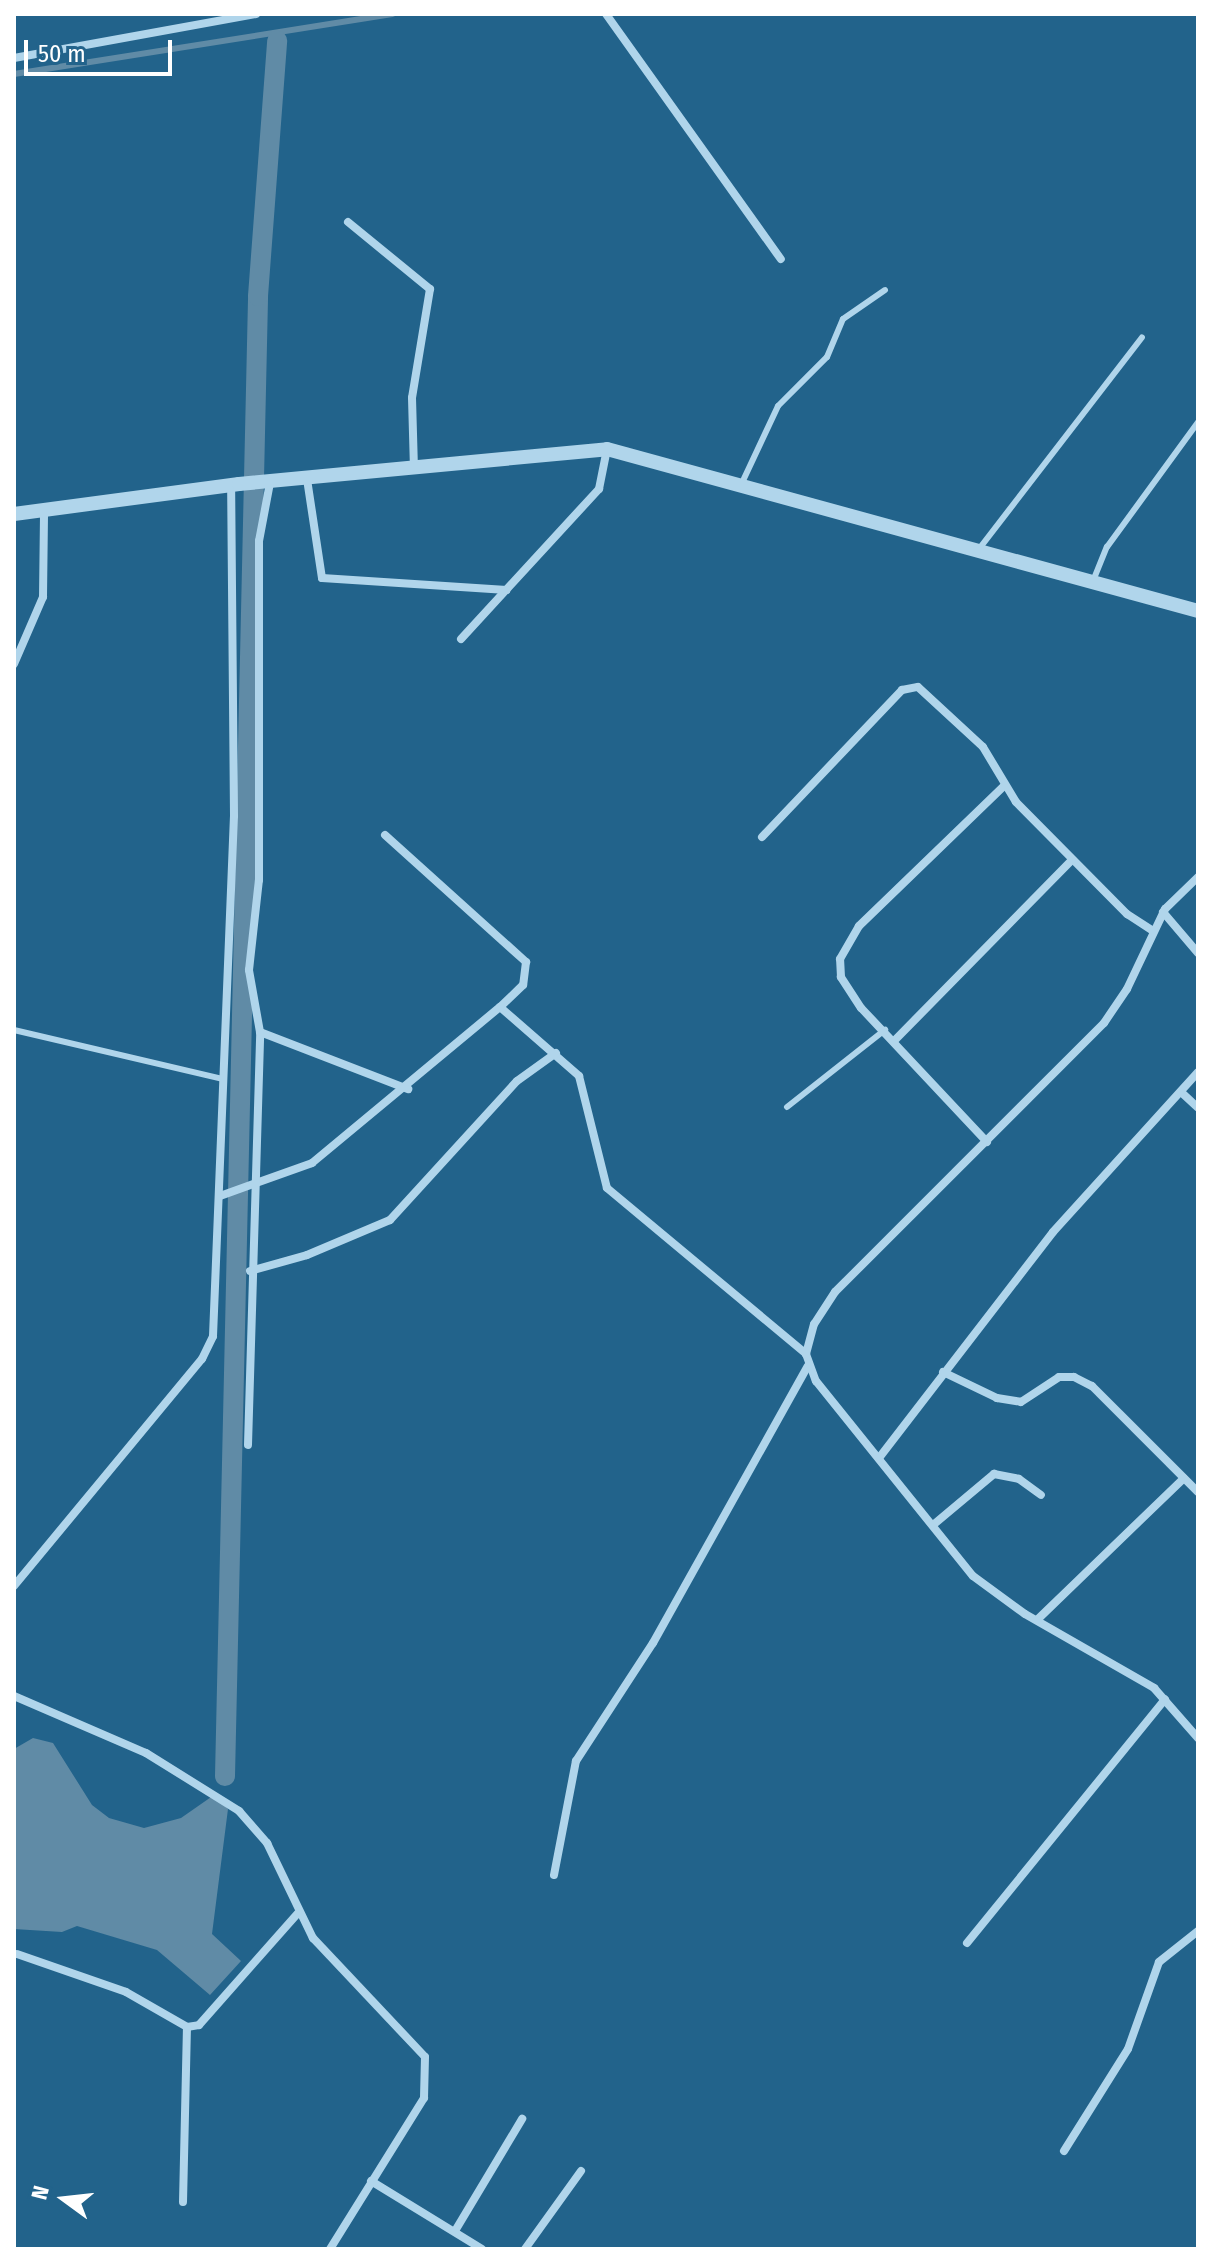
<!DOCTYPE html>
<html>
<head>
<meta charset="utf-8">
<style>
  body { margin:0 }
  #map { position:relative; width:1212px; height:2263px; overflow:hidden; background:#22638b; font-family:"Fira Sans Condensed",sans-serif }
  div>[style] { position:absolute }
  .water>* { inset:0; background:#608ba6 }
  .stream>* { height:6px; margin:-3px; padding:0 3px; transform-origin:3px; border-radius:3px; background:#608ba6 }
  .canal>* { height:20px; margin:-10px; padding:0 10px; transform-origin:10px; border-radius:10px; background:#608ba6 }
  .service>* { height:6px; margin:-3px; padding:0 3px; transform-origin:3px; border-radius:3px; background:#b0d5eb }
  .minor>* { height:8px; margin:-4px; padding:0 4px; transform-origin:4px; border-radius:4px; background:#b0d5eb }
  .tertiary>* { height:14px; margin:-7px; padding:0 7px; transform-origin:7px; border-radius:7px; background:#b0d5eb }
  span { translate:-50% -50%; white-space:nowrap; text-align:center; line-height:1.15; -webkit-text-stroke:6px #22638b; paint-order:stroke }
  .frame { position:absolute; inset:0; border:16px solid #fff; pointer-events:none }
  .north { position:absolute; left:24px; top:2159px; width:80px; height:80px; -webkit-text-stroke:6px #22638b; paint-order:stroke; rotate:285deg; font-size:22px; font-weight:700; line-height:32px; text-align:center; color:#fff }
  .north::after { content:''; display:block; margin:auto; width:28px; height:36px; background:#fff; clip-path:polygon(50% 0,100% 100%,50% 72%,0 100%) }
  .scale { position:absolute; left:24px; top:40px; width:148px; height:36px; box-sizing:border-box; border:4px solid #fff; border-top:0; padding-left:10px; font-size:24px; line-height:28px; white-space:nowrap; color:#fff; -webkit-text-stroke:6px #22638b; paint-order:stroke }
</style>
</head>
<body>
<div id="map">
  <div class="water">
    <div style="clip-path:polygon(33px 1738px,53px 1743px,92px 1805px,109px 1818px,144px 1828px,181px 1818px,214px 1795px,228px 1809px,212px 1934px,241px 1961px,210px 1995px,157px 1950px,77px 1926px,62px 1932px,14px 1929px,14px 1749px)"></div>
  </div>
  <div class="stream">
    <div style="left:14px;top:74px;width:383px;rotate:-9deg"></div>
  </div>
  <div class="canal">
    <div style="left:225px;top:1776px;width:1480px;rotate:-88.72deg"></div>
    <div style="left:258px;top:296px;width:256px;rotate:-85.7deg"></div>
  </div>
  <div class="service">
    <div style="left:741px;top:485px;width:87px;rotate:-64.9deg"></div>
    <div style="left:778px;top:406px;width:69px;rotate:-45deg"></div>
    <div style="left:827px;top:357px;width:41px;rotate:-67.2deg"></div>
    <div style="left:843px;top:319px;width:51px;rotate:-34.6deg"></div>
    <div style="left:979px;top:549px;width:267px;rotate:-52.4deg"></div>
    <div style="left:1093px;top:581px;width:37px;rotate:-68deg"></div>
    <div style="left:1107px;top:547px;width:155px;rotate:-53.9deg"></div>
    <div style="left:14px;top:1030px;width:215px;rotate:13.2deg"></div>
    <div style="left:787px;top:1107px;width:125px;rotate:-38.2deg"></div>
  </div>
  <div class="minor">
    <div style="left:606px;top:14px;width:301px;rotate:54.5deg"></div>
    <div style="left:14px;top:58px;width:246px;rotate:-10.3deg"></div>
    <div style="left:348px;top:222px;width:106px;rotate:39.3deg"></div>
    <div style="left:430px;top:289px;width:110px;rotate:99.4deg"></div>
    <div style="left:412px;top:398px;width:70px;rotate:88.4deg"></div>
    <div style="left:307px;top:479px;width:100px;rotate:81.4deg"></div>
    <div style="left:322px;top:578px;width:185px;rotate:3.7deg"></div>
    <div style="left:461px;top:639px;width:204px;rotate:-47.4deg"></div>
    <div style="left:599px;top:489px;width:41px;rotate:-78.7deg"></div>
    <div style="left:14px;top:664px;width:73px;rotate:-66.6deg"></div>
    <div style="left:43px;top:597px;width:87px;rotate:-89.3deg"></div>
    <div style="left:385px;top:835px;width:190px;rotate:42deg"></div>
    <div style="left:526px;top:962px;width:23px;rotate:97deg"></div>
    <div style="left:523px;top:985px;width:32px;rotate:136deg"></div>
    <div style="left:762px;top:837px;width:203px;rotate:-46.4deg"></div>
    <div style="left:902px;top:690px;width:16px;rotate:-11deg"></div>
    <div style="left:918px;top:687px;width:88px;rotate:42.7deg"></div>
    <div style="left:983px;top:747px;width:64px;rotate:59deg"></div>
    <div style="left:1016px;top:802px;width:158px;rotate:45.3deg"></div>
    <div style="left:1127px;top:914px;width:31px;rotate:33deg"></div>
    <div style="left:1198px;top:877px;width:46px;rotate:135.9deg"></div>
    <div style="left:1165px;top:909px;width:89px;rotate:115.4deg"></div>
    <div style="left:1127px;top:989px;width:41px;rotate:124.1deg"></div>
    <div style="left:1104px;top:1023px;width:380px;rotate:135deg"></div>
    <div style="left:835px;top:1292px;width:38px;rotate:123deg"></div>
    <div style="left:814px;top:1324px;width:31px;rotate:105deg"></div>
    <div style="left:806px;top:1354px;width:29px;rotate:70deg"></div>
    <div style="left:816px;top:1381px;width:250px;rotate:51.2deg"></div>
    <div style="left:973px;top:1576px;width:64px;rotate:36.2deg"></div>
    <div style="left:1025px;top:1614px;width:149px;rotate:29.8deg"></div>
    <div style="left:1154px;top:1688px;width:67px;rotate:48.7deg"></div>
    <div style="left:1163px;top:912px;width:54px;rotate:49.5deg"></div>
    <div style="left:260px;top:1032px;width:159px;rotate:21.1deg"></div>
    <div style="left:895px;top:1040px;width:252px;rotate:-45.5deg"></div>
    <div style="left:1181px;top:1092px;width:23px;rotate:43deg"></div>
    <div style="left:987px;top:1142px;width:184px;rotate:-133.2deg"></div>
    <div style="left:861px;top:1008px;width:37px;rotate:-123deg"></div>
    <div style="left:841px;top:977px;width:18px;rotate:-93deg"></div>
    <div style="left:840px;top:959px;width:38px;rotate:-60deg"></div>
    <div style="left:859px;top:926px;width:202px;rotate:-44deg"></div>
    <div style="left:220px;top:1196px;width:98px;rotate:-19.7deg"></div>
    <div style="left:312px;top:1163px;width:244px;rotate:-39.7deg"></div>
    <div style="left:500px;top:1007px;width:105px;rotate:41.1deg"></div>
    <div style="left:579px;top:1076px;width:115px;rotate:76deg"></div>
    <div style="left:607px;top:1188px;width:259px;rotate:39.8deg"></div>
    <div style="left:250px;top:1271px;width:59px;rotate:-15.7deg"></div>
    <div style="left:307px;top:1255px;width:90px;rotate:-22.9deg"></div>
    <div style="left:390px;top:1220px;width:188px;rotate:-47.6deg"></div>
    <div style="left:517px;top:1081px;width:48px;rotate:-35.7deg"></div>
    <div style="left:943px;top:1372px;width:60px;rotate:25.7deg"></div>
    <div style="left:997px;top:1398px;width:24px;rotate:9deg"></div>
    <div style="left:1021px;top:1402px;width:45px;rotate:-33.3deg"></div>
    <div style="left:1059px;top:1377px;width:15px"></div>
    <div style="left:1074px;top:1377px;width:20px;rotate:27deg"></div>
    <div style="left:1092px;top:1386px;width:150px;rotate:45deg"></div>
    <div style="left:248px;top:1445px;width:413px;rotate:-88.3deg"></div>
    <div style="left:260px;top:1032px;width:63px;rotate:-100.1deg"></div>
    <div style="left:249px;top:970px;width:91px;rotate:-83.7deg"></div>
    <div style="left:259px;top:880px;width:339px;rotate:-90deg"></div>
    <div style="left:259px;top:541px;width:59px;rotate:-79.3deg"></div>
    <div style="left:879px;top:1458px;width:285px;rotate:-52.4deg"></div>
    <div style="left:1053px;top:1232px;width:216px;rotate:-47.8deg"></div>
    <div style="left:933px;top:1525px;width:80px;rotate:-39.9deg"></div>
    <div style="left:994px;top:1474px;width:25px;rotate:11deg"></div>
    <div style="left:1019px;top:1479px;width:27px;rotate:36deg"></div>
    <div style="left:14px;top:1586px;width:295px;rotate:-50.4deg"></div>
    <div style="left:202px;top:1359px;width:25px;rotate:-64deg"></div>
    <div style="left:213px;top:1336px;width:520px;rotate:-87.69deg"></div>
    <div style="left:234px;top:816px;width:331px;rotate:-90.5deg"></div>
    <div style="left:1037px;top:1620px;width:204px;rotate:-44deg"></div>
    <div style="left:14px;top:1696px;width:144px;rotate:23.4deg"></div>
    <div style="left:146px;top:1753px;width:110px;rotate:31.9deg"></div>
    <div style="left:239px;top:1811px;width:43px;rotate:48.8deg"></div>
    <div style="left:267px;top:1843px;width:106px;rotate:64.2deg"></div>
    <div style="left:313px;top:1938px;width:163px;rotate:46.7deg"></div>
    <div style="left:425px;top:2057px;width:41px;rotate:91.4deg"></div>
    <div style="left:424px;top:2098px;width:178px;rotate:121.9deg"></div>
    <div style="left:554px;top:1875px;width:116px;rotate:-79.1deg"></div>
    <div style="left:576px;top:1761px;width:141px;rotate:-56.9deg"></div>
    <div style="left:653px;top:1643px;width:317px;rotate:-60.8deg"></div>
    <div style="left:967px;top:1943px;width:314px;rotate:-50.9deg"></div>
    <div style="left:17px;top:1954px;width:115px;rotate:19.2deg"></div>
    <div style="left:126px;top:1992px;width:70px;rotate:29.8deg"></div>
    <div style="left:187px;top:2027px;width:12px;rotate:-9deg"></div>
    <div style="left:199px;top:2025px;width:149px;rotate:-48.5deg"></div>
    <div style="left:1064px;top:2151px;width:120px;rotate:-57.9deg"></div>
    <div style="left:1128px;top:2049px;width:92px;rotate:-70.4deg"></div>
    <div style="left:1159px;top:1962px;width:50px;rotate:-38.5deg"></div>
    <div style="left:371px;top:2181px;width:130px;rotate:31.5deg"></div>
    <div style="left:183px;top:2202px;width:175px;rotate:-88.7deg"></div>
    <div style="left:455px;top:2231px;width:131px;rotate:-59.1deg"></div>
    <div style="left:525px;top:2249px;width:96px;rotate:-54.3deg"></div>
  </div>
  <div class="tertiary">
    <div style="left:14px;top:514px;width:227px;rotate:-7.6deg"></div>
    <div style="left:239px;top:484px;width:370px;rotate:-5.4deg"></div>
    <div style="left:607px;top:449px;width:613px;rotate:15.33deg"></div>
  </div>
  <div class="frame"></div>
  <div class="north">N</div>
  <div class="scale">50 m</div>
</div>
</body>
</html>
